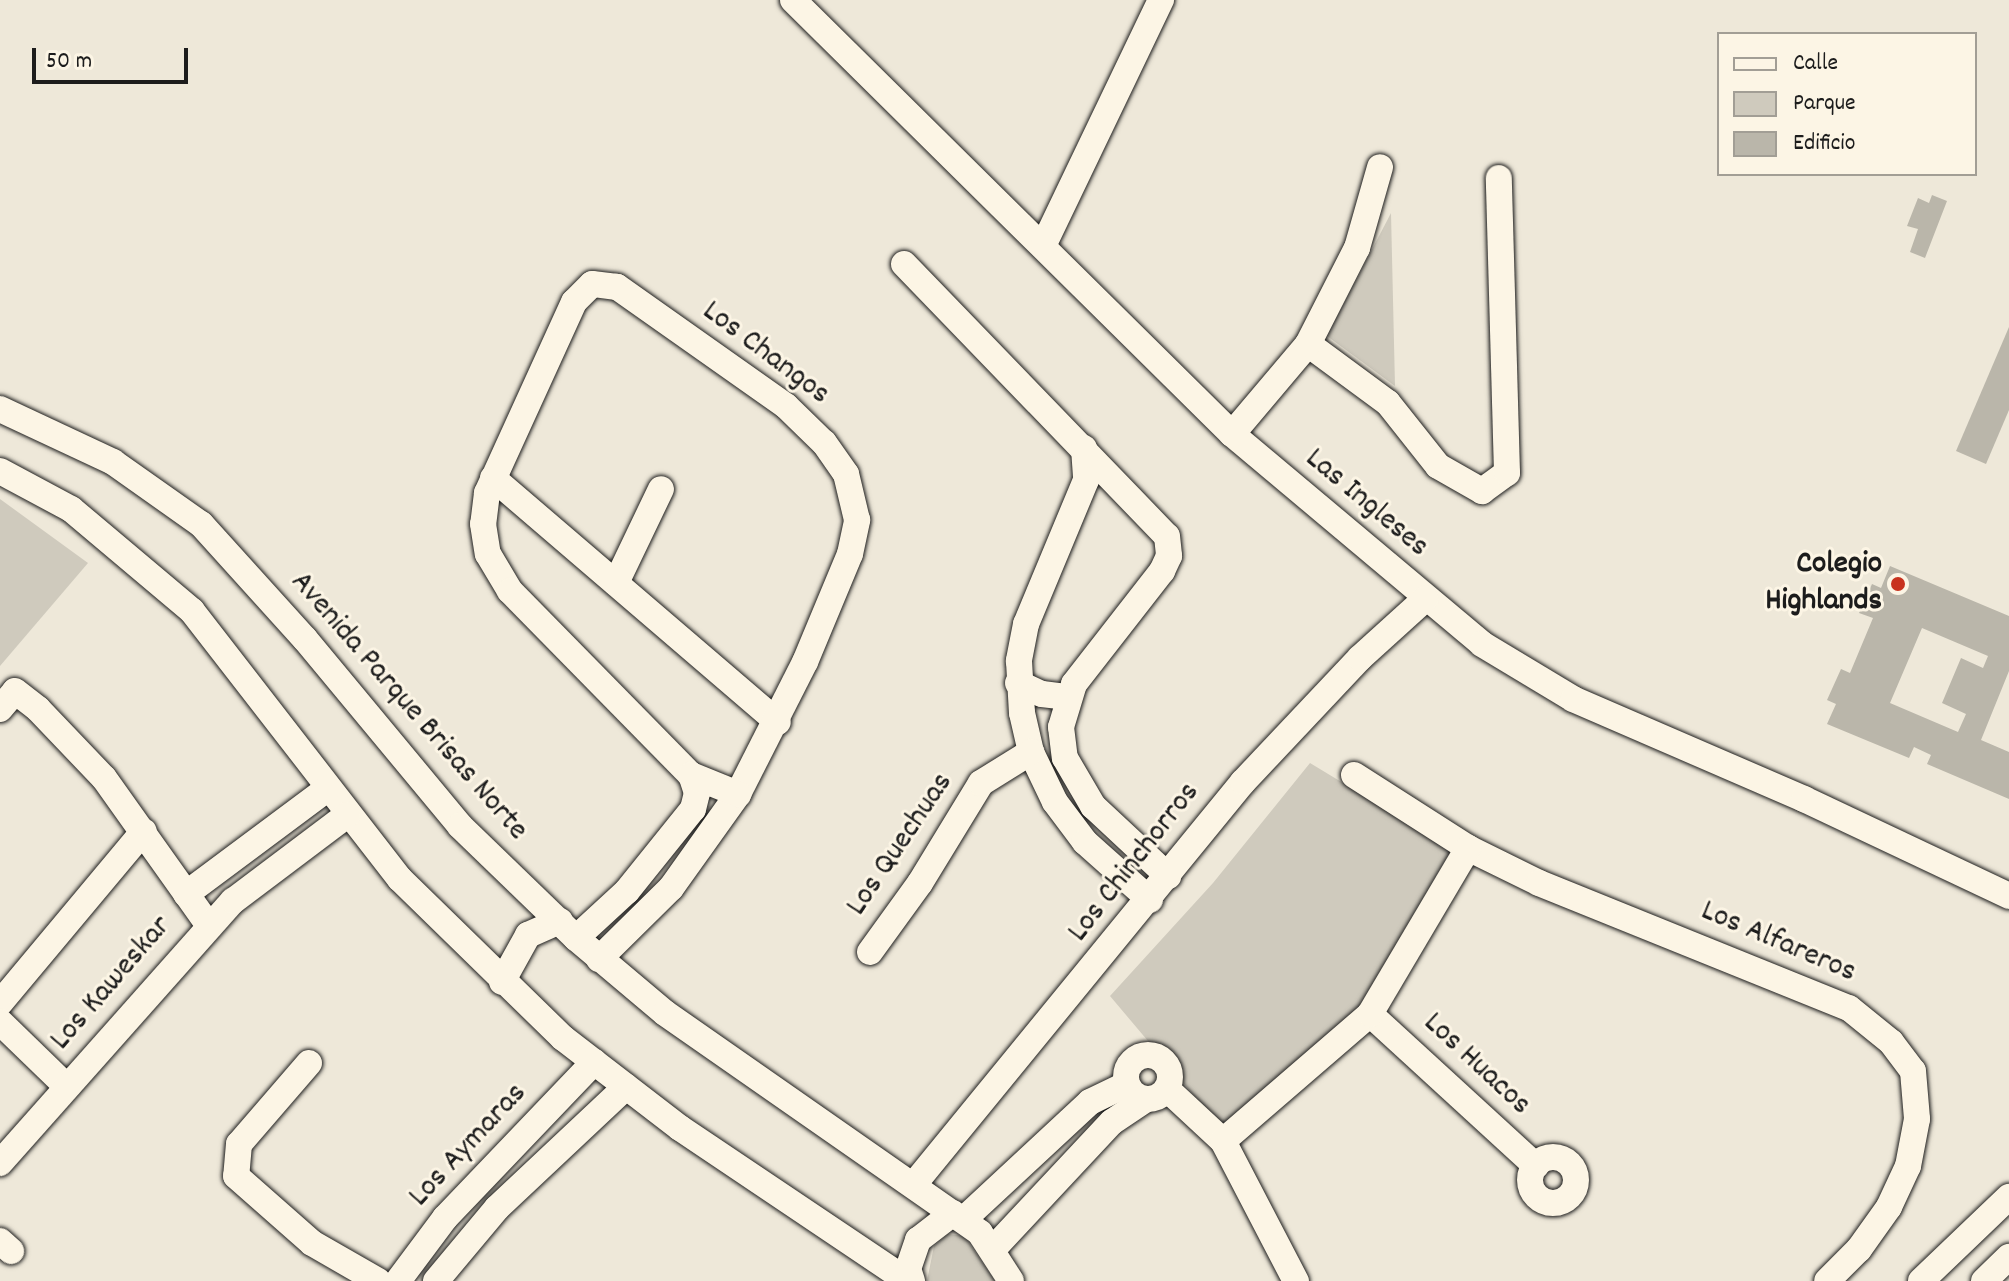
<!DOCTYPE html>
<html>
<head>
<meta charset="utf-8">
<style>
  body { margin:0 }
  #map { position:relative; width:2009px; height:1281px; overflow:hidden; background:#eee8d9; font-family:Dekko,sans-serif }
  div>[style] { position:absolute }
  .green>* { inset:0; background:#cfcabd }
  .building>* { inset:0; background:#bab6aa }
  .roads { filter:drop-shadow(0 0 2px #1c1c1c) drop-shadow(0 0 2px #1c1c1c) }
  .minor>* { height:26px; margin:-13px; padding:0 13px; transform-origin:13px; border-radius:13px; background:#fcf5e5 }
  .minor>.ring { margin:-13px; padding:0; box-sizing:content-box; background:none; border:26px solid #fcf5e5; border-radius:50% }
  .dots>* { width:22px; height:22px; translate:-50% -50%; box-sizing:border-box; border:4px solid #fcf5e5; border-radius:50% }
  span { translate:-50% -50%; white-space:nowrap; text-align:center; line-height:1.15; -webkit-text-stroke:6px #fcf5e5; paint-order:stroke }
  .street-label { font-size:32px; color:#1c1c1c }
  .poi-label { font-size:32px; color:#1c1c1c; font-weight:700 }
  .right { translate:-100% -50%; text-align:right }
  .legend { position:absolute; left:1717px; top:32px; width:260px; height:144px; box-sizing:border-box; background:#fcf5e5; border:2px solid #a29e95; margin:0; padding:10px 14px; list-style:none; font-size:24px; color:#1c1c1c }
  .legend li { display:flex; align-items:center; gap:16px; height:40px }
  .legend b { width:40px; border:2px solid #a29e95 }
  .scale { position:absolute; left:32px; top:48px; width:156px; height:36px; box-sizing:border-box; border:4px solid #1c1c1c; border-top:0; padding-left:10px; font-size:24px; line-height:28px; white-space:nowrap; color:#1c1c1c; -webkit-text-stroke:6px #fcf5e5; paint-order:stroke }
</style>
</head>
<body>
<div id="map">
  <div class="green">
    <div style="clip-path:polygon(1391px 213px,1395px 386px,1327px 336px)"></div>
    <div style="clip-path:polygon(0 499px,88px 563px,0 666px)"></div>
    <div style="clip-path:polygon(1310px 763px,1452px 849px,1360px 1010px,1223px 1130px,1110px 996px,1213px 883px)"></div>
    <div style="clip-path:polygon(948px 1234px,964px 1236px,995px 1281px,927px 1281px,934px 1246px)"></div>
  </div>
  <div class="building">
    <div style="clip-path:polygon(1932px 195px,1947px 201px,1925px 258px,1910px 252px,1918px 229px,1907px 226px,1918px 198px,1929px 203px)"></div>
    <div style="clip-path:polygon(2009px 327px,2009px 410px,1986px 464px,1956px 451px)"></div>
    <div style="clip-path:polygon(evenodd,1890px 566px,2009px 616px,2009px 671px,1981px 740px,2009px 752px,2009px 799px,1927px 764px,1931px 755px,1914px 747px,1909px 758px,1827px 724px,1836px 704px,1827px 700px,1841px 669px,1850px 673px,1873px 618px,1859px 613px,1872px 584px,1881px 588px,1890px 566px,1922px 628px,1988px 656px,1983px 668px,1961px 658px,1942px 703px,1966px 714px,1958px 732px,1890px 703px,1922px 628px)"></div>
  </div>
  <div class="roads">
    <div class="minor">
      <div style="left:793px;top:0;width:617px;rotate:44.67deg"></div>
      <div style="left:1232px;top:434px;width:326px;rotate:40deg"></div>
      <div style="left:1482px;top:644px;width:106px;rotate:31.1deg"></div>
      <div style="left:1573px;top:699px;width:252px;rotate:23.4deg"></div>
      <div style="left:1804px;top:799px;width:227px;rotate:25.3deg"></div>
      <div style="left:1044px;top:244px;width:271px;rotate:-64.4deg"></div>
      <div style="left:904px;top:264px;width:378px;rotate:46deg"></div>
      <div style="left:1167px;top:536px;width:20px;rotate:84deg"></div>
      <div style="left:1169px;top:556px;width:17px;rotate:115deg"></div>
      <div style="left:1162px;top:571px;width:143px;rotate:127.9deg"></div>
      <div style="left:1074px;top:684px;width:45px;rotate:106.8deg"></div>
      <div style="left:1061px;top:727px;width:31px;rotate:83deg"></div>
      <div style="left:1065px;top:758px;width:56px;rotate:59.7deg"></div>
      <div style="left:1093px;top:806px;width:103px;rotate:43deg"></div>
      <div style="left:1308px;top:344px;width:99px;rotate:36.4deg"></div>
      <div style="left:1388px;top:403px;width:80px;rotate:51.6deg"></div>
      <div style="left:1438px;top:466px;width:51px;rotate:29.6deg"></div>
      <div style="left:1482px;top:491px;width:31px;rotate:-36deg"></div>
      <div style="left:1507px;top:473px;width:295px;rotate:-91.6deg"></div>
      <div style="left:0;top:409px;width:125px;rotate:25.1deg"></div>
      <div style="left:113px;top:462px;width:108px;rotate:35.2deg"></div>
      <div style="left:201px;top:524px;width:155px;rotate:47.9deg"></div>
      <div style="left:305px;top:639px;width:243px;rotate:50.3deg"></div>
      <div style="left:460px;top:826px;width:161px;rotate:44deg"></div>
      <div style="left:576px;top:938px;width:116px;rotate:40.1deg"></div>
      <div style="left:665px;top:1013px;width:384px;rotate:34.9deg"></div>
      <div style="left:980px;top:1233px;width:57px;rotate:57.1deg"></div>
      <div style="left:1232px;top:434px;width:118px;rotate:-49.8deg"></div>
      <div style="left:1308px;top:344px;width:108px;rotate:-63deg"></div>
      <div style="left:1357px;top:248px;width:84px;rotate:-74.1deg"></div>
      <div style="left:1084px;top:448px;width:32px;rotate:86deg"></div>
      <div style="left:1086px;top:480px;width:156px;rotate:112.6deg"></div>
      <div style="left:1026px;top:624px;width:38px;rotate:101deg"></div>
      <div style="left:1019px;top:661px;width:52px;rotate:86.7deg"></div>
      <div style="left:1022px;top:713px;width:40px;rotate:77deg"></div>
      <div style="left:1031px;top:752px;width:55px;rotate:64.4deg"></div>
      <div style="left:1055px;top:802px;width:50px;rotate:53.1deg"></div>
      <div style="left:1085px;top:842px;width:87px;rotate:41.7deg"></div>
      <div style="left:0;top:471px;width:81px;rotate:28.2deg"></div>
      <div style="left:71px;top:509px;width:158px;rotate:40.1deg"></div>
      <div style="left:192px;top:611px;width:339px;rotate:52.2deg"></div>
      <div style="left:400px;top:879px;width:228px;rotate:44.3deg"></div>
      <div style="left:563px;top:1038px;width:148px;rotate:37.6deg"></div>
      <div style="left:680px;top:1128px;width:275px;rotate:33.9deg"></div>
      <div style="left:493px;top:478px;width:375px;rotate:40.6deg"></div>
      <div style="left:616px;top:583px;width:104px;rotate:-64.4deg"></div>
      <div style="left:1018px;top:683px;width:26px;rotate:25deg"></div>
      <div style="left:1042px;top:694px;width:26px;rotate:7deg"></div>
      <div style="left:0;top:709px;width:23px;rotate:-50deg"></div>
      <div style="left:15px;top:691px;width:29px;rotate:38deg"></div>
      <div style="left:38px;top:709px;width:95px;rotate:46.3deg"></div>
      <div style="left:104px;top:778px;width:181px;rotate:54.6deg"></div>
      <div style="left:1354px;top:775px;width:135px;rotate:32.6deg"></div>
      <div style="left:1468px;top:848px;width:79px;rotate:26.2deg"></div>
      <div style="left:1539px;top:883px;width:334px;rotate:22deg"></div>
      <div style="left:1849px;top:1008px;width:54px;rotate:39deg"></div>
      <div style="left:1891px;top:1042px;width:36px;rotate:53deg"></div>
      <div style="left:1913px;top:1071px;width:48px;rotate:85.2deg"></div>
      <div style="left:1917px;top:1119px;width:48px;rotate:100.8deg"></div>
      <div style="left:1908px;top:1166px;width:45px;rotate:114.9deg"></div>
      <div style="left:1889px;top:1207px;width:52px;rotate:125.5deg"></div>
      <div style="left:1859px;top:1249px;width:45px;rotate:135deg"></div>
      <div style="left:186px;top:894px;width:177px;rotate:-36.7deg"></div>
      <div style="left:576px;top:938px;width:69px;rotate:-42.7deg"></div>
      <div style="left:627px;top:891px;width:105px;rotate:-51.2deg"></div>
      <div style="left:693px;top:809px;width:16px;rotate:-76deg"></div>
      <div style="left:697px;top:793px;width:19px;rotate:-108deg"></div>
      <div style="left:870px;top:952px;width:85px;rotate:-54.1deg"></div>
      <div style="left:920px;top:883px;width:117px;rotate:-58.6deg"></div>
      <div style="left:981px;top:783px;width:59px;rotate:-31.8deg"></div>
      <div style="left:599px;top:959px;width:101px;rotate:-44.6deg"></div>
      <div style="left:671px;top:888px;width:115px;rotate:-54.5deg"></div>
      <div style="left:738px;top:794px;width:148px;rotate:-63.1deg"></div>
      <div style="left:805px;top:662px;width:117px;rotate:-67.4deg"></div>
      <div style="left:850px;top:554px;width:35px;rotate:-78deg"></div>
      <div style="left:857px;top:520px;width:47px;rotate:-103.4deg"></div>
      <div style="left:846px;top:474px;width:38px;rotate:-125deg"></div>
      <div style="left:824px;top:443px;width:53px;rotate:-135.8deg"></div>
      <div style="left:786px;top:406px;width:207px;rotate:-144.8deg"></div>
      <div style="left:617px;top:287px;width:25px;rotate:-173deg"></div>
      <div style="left:592px;top:284px;width:25px;rotate:135deg"></div>
      <div style="left:574px;top:302px;width:210px;rotate:114.5deg"></div>
      <div style="left:487px;top:493px;width:31px;rotate:97deg"></div>
      <div style="left:483px;top:524px;width:30px;rotate:81deg"></div>
      <div style="left:488px;top:554px;width:43px;rotate:59.3deg"></div>
      <div style="left:510px;top:591px;width:258px;rotate:45.5deg"></div>
      <div style="left:691px;top:775px;width:51px;rotate:22deg"></div>
      <div style="left:502px;top:982px;width:54px;rotate:-61deg"></div>
      <div style="left:528px;top:935px;width:35px;rotate:-24deg"></div>
      <div style="left:0;top:1003px;width:224px;rotate:-50.1deg"></div>
      <div style="left:1370px;top:1014px;width:225px;rotate:42.5deg"></div>
      <div style="left:0;top:1022px;width:93px;rotate:44.1deg"></div>
      <div class="ring" style="left:1126px;top:1055px;width:18px;height:18px"></div>
      <div style="left:309px;top:1063px;width:107px;rotate:130.8deg"></div>
      <div style="left:239px;top:1144px;width:32px;rotate:95deg"></div>
      <div style="left:236px;top:1176px;width:101px;rotate:41.4deg"></div>
      <div style="left:312px;top:1243px;width:76px;rotate:29.9deg"></div>
      <div style="left:1167px;top:1089px;width:76px;rotate:42.9deg"></div>
      <div style="left:1223px;top:1141px;width:158px;rotate:62.5deg"></div>
      <div style="left:1223px;top:1141px;width:194px;rotate:-40.8deg"></div>
      <div style="left:1370px;top:1014px;width:193px;rotate:-59.4deg"></div>
      <div class="ring" style="left:1530px;top:1157px;width:20px;height:20px"></div>
      <div style="left:0;top:1163px;width:351px;rotate:-48.4deg"></div>
      <div style="left:233px;top:901px;width:143px;rotate:-37deg"></div>
      <div style="left:915px;top:1183px;width:518px;rotate:-50.72deg"></div>
      <div style="left:1243px;top:782px;width:170px;rotate:-46.7deg"></div>
      <div style="left:1360px;top:658px;width:88px;rotate:-42.2deg"></div>
      <div style="left:963px;top:1220px;width:173px;rotate:-42.9deg"></div>
      <div style="left:1090px;top:1102px;width:41px;rotate:-25.9deg"></div>
      <div style="left:0;top:1241px;width:15px;rotate:42deg"></div>
      <div style="left:993px;top:1249px;width:174px;rotate:-46.9deg"></div>
      <div style="left:1112px;top:1122px;width:40px;rotate:-34deg"></div>
      <div style="left:398px;top:1281px;width:79px;rotate:-53.3deg"></div>
      <div style="left:445px;top:1218px;width:216px;rotate:-46.3deg"></div>
      <div style="left:436px;top:1281px;width:95px;rotate:-50.1deg"></div>
      <div style="left:497px;top:1208px;width:177px;rotate:-43.2deg"></div>
      <div style="left:912px;top:1281px;width:13px;rotate:-108deg"></div>
      <div style="left:908px;top:1269px;width:31px;rotate:-71deg"></div>
      <div style="left:918px;top:1240px;width:44px;rotate:-37.6deg"></div>
      <div style="left:1921px;top:1281px;width:122px;rotate:-43.7deg"></div>
      <div style="left:1984px;top:1281px;width:35px;rotate:-44deg"></div>
    </div>
  </div>
  <div class="dots">
    <div style="left:1898px;top:584px;background:#c8321e"></div>
  </div>
  <div class="street-label">
    <span style="left:765px;top:354px;rotate:37deg">Los Changos</span>
    <span style="left:1366px;top:504px;rotate:40deg">Las Ingleses</span>
    <span style="left:408px;top:707px;rotate:49deg">Avenida Parque Brisas Norte</span>
    <span style="left:901px;top:845px;rotate:-56deg">Los Quechuas</span>
    <span style="left:1135px;top:863px;rotate:-52deg">Los Chinchorros</span>
    <span style="left:1778px;top:943px;rotate:23deg">Los Alfareros</span>
    <span style="left:112px;top:984px;rotate:-49deg">Los Kaweskar</span>
    <span style="left:1476px;top:1065px;rotate:43deg">Los Huacos</span>
    <span style="left:469px;top:1146px;rotate:-47deg">Los Aymaras</span>
  </div>
  <div class="poi-label">
    <span class="right" style="left:1882px;top:584px">Colegio<br>Highlands</span>
  </div>
  <ul class="legend">
  <li><b style="height:10px;background:#fcf5e5"></b>Calle</li>
  <li><b style="height:22px;background:#cfcabd"></b>Parque</li>
  <li><b style="height:22px;background:#bab6aa"></b>Edificio</li>
  </ul>
  <div class="scale">50 m</div>
</div>
</body>
</html>
